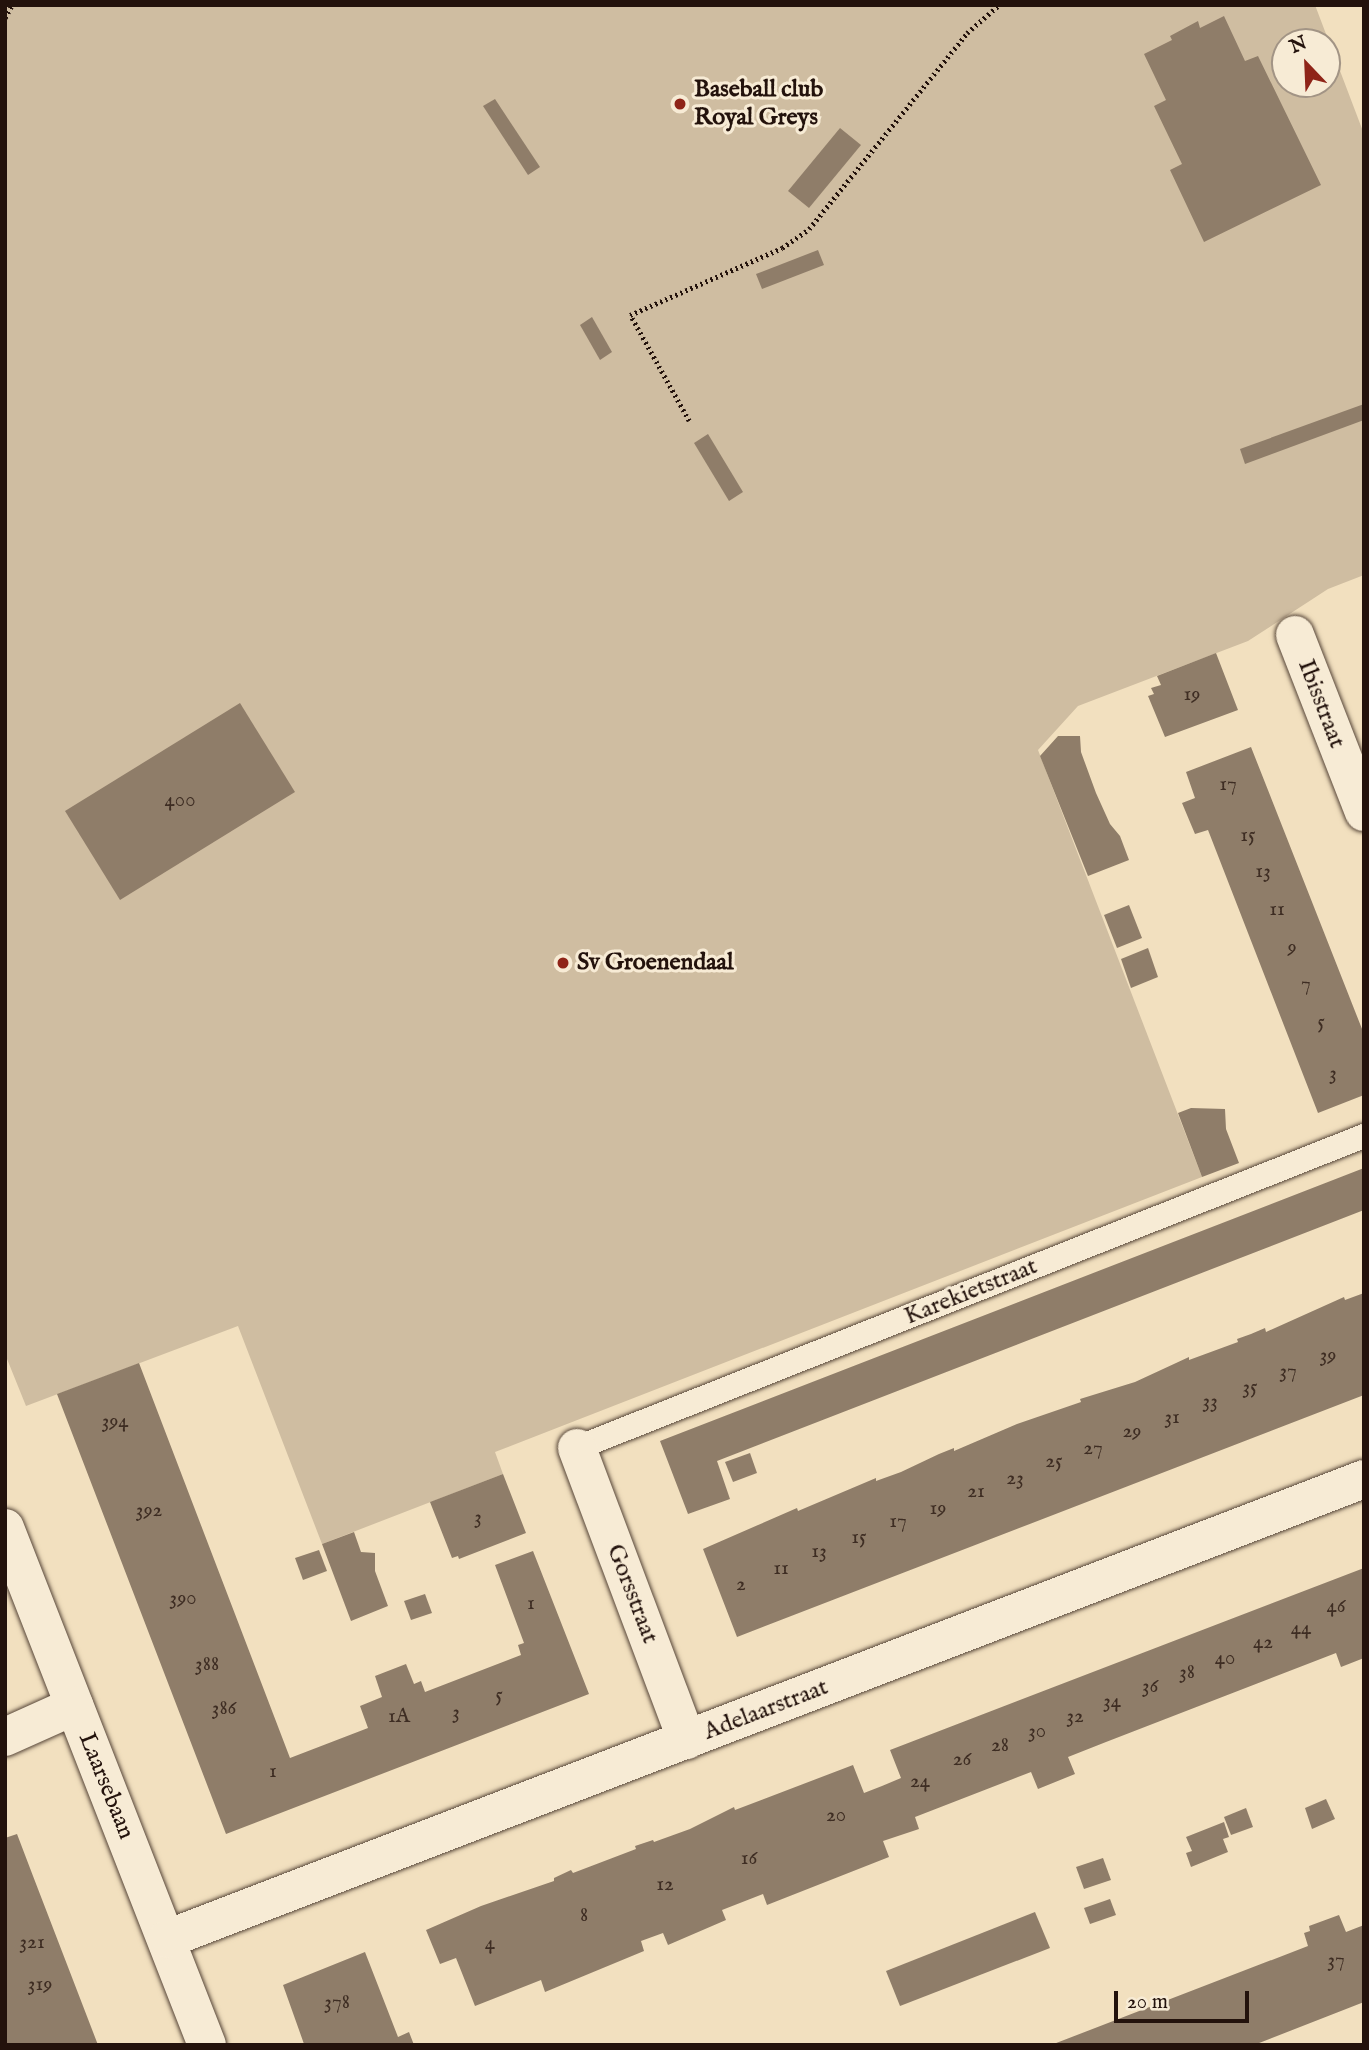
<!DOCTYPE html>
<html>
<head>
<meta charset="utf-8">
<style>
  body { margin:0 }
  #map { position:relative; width:1369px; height:2050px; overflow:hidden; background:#f2e0bf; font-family:"IM FELL English",serif }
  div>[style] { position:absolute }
  .green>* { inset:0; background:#cfbda1 }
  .building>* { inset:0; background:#8f7d69 }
  .path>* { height:4.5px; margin-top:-2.25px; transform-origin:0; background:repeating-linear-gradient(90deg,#23120c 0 2px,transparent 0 5.5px) }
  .roads { filter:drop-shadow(0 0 2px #574639) drop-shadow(0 0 2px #574639) }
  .service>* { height:24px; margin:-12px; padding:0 12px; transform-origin:12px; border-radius:12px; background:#f7ebd5 }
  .minor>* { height:38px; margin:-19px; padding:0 19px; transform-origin:19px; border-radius:19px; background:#f7ebd5 }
  .dots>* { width:19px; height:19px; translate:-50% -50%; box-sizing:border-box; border:4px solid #f7ebd5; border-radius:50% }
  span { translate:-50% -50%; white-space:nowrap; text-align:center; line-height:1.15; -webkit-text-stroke:6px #f7ebd5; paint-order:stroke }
  .number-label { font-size:21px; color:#3e2d23 }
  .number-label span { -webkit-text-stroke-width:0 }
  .poi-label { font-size:24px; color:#23120c; font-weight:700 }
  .left { translate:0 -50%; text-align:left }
  .street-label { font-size:24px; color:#23120c }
  .frame { position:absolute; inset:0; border:7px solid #23120c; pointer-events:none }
  .north { position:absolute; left:1271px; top:28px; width:70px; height:70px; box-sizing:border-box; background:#f7ebd5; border:2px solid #a29485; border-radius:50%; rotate:337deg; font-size:19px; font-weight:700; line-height:28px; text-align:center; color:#23120c }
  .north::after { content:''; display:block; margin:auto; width:24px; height:32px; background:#8f2418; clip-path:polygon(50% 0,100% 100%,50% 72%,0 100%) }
  .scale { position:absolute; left:1114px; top:1991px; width:135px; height:32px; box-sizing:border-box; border:4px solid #23120c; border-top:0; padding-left:9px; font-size:21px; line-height:24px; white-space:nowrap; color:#23120c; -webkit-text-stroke:5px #f7ebd5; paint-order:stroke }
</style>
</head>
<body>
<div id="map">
  <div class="green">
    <div style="clip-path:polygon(evenodd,5px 5px,1315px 5px,1364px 134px,1364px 575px,1328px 589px,1248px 641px,1078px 706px,1038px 750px,1202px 1177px,495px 1452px,503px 1474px,322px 1544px,238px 1326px,26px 1406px,5px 1354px,5px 5px,1285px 42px,1327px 42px,1327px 84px,1285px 84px,1285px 42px)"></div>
  </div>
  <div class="building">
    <div style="clip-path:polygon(1224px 16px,1245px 61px,1258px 56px,1321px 185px,1204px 242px,1170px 170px,1182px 164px,1154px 106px,1166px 100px,1144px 54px,1172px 40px,1170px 36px,1198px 21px,1200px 28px)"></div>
    <div style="clip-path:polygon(495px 99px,540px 167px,528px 175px,483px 106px)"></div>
    <div style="clip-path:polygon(840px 128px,861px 145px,809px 208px,788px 191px)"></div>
    <div style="clip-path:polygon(818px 250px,824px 265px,762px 289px,756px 274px)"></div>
    <div style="clip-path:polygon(592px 317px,612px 352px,600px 360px,580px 325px)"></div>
    <div style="clip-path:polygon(1364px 404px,1364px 420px,1245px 464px,1240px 449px)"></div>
    <div style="clip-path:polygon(708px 434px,743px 492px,729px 501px,694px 443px)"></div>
    <div style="clip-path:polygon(1216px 653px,1238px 710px,1165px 737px,1148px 696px,1154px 694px,1151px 688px,1161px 685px,1157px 676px)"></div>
    <div style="clip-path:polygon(240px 703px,295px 792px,120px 900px,65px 811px)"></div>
    <div style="clip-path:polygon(1058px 736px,1080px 736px,1081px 752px,1096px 793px,1110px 824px,1120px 836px,1129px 860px,1088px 876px,1040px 756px)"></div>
    <div style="clip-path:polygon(1251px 747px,1364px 1034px,1364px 1095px,1318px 1113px,1208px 830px,1195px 834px,1182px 803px,1195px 798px,1186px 772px)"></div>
    <div style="clip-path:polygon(1129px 905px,1142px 938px,1117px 948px,1104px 915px)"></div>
    <div style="clip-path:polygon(1148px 948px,1158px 977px,1131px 988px,1121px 959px)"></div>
    <div style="clip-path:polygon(1191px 1108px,1225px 1109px,1226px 1129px,1239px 1163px,1202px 1177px,1178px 1113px)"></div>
    <div style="clip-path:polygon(1364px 1168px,1364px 1210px,717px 1461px,730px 1499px,688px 1514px,660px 1441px)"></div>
    <div style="clip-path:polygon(1364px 1293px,1364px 1395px,737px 1637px,703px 1549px,797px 1508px,798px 1511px,876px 1478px,876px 1481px,901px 1472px,939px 1454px,954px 1448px,954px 1451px,1017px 1424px,1081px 1402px,1080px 1399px,1135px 1382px,1189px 1357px,1189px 1360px,1238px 1342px,1237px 1339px,1251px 1334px,1265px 1328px,1266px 1332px,1344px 1297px,1345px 1300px)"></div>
    <div style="clip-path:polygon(139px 1363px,290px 1758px,368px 1728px,360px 1706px,382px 1697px,375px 1676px,406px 1664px,414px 1684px,421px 1681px,425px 1692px,521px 1655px,518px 1645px,524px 1643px,495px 1565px,533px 1551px,589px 1694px,226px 1834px,57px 1394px)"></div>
    <div style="clip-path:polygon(750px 1453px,757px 1473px,733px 1482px,725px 1462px)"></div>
    <div style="clip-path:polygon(503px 1474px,526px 1533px,459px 1559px,458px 1556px,452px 1558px,430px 1502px)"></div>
    <div style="clip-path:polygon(354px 1532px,361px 1552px,375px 1553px,375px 1571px,388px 1606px,351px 1621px,322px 1544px)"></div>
    <div style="clip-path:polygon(319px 1550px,327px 1571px,303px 1580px,295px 1558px)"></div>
    <div style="clip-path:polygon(1364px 1568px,1364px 1658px,1341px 1667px,1336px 1653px,1106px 1742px,1068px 1757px,1075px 1774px,1038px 1789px,1031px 1772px,915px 1817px,919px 1829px,883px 1841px,889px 1857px,767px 1905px,763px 1894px,722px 1910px,726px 1920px,668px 1945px,663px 1933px,641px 1941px,644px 1951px,545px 1992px,541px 1980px,475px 2006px,456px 1958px,440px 1964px,426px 1930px,481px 1906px,554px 1881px,554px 1878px,571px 1870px,573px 1873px,636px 1849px,635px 1846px,653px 1840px,654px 1842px,690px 1829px,734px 1807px,735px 1810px,853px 1765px,864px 1793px,882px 1786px,901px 1778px,890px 1750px)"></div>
    <div style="clip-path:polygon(425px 1594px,432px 1613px,411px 1620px,404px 1601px)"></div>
    <div style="clip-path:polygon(1326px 1799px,1335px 1819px,1312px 1829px,1305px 1808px)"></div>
    <div style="clip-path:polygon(1246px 1808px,1253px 1827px,1231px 1835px,1224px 1817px)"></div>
    <div style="clip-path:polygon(1224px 1822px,1229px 1837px,1223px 1839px,1228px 1852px,1191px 1867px,1186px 1853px,1192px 1851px,1186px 1837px)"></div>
    <div style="clip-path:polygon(17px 1834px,33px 1876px,98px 2045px,5px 2045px,5px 1838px)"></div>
    <div style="clip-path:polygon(1103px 1858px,1111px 1880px,1084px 1889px,1076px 1867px)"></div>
    <div style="clip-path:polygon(1110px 1899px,1116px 1915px,1090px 1924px,1084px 1908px)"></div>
    <div style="clip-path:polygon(1035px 1912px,1050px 1948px,900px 2006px,886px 1971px)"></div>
    <div style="clip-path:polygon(1339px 1915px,1346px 1932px,1364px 1925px,1364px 2002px,1254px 2045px,1051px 2045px,1308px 1946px,1304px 1933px,1310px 1931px,1309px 1926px)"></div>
    <div style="clip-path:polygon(365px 1952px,398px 2037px,409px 2032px,414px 2045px,304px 2044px,283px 1985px)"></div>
  </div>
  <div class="path">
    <div style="left:5px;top:18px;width:15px;rotate:-62deg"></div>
    <div style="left:689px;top:421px;width:121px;rotate:-119.1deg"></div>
    <div style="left:630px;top:315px;width:166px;rotate:-23.8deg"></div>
    <div style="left:782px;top:248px;width:33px;rotate:-35deg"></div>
    <div style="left:809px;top:229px;width:252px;rotate:-51.1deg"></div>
    <div style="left:967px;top:33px;width:43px;rotate:-41.2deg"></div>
  </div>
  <div class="roads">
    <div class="service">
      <div style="left:577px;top:1448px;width:847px;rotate:-21.63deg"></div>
    </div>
    <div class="minor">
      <div style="left:1295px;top:635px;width:190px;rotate:68.7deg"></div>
      <div style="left:577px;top:1448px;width:312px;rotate:69.4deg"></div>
      <div style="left:5px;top:1528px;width:555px;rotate:68.66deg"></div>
      <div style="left:5px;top:1737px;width:76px;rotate:-24.2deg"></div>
      <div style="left:167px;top:1939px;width:1282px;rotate:-21.02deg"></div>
    </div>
  </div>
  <div class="dots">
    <div style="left:680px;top:104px;background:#8f2418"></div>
    <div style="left:563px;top:963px;background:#8f2418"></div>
  </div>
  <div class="number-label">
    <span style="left:1192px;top:695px">19</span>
    <span style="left:1228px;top:785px">17</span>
    <span style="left:180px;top:801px">400</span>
    <span style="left:1248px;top:836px">15</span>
    <span style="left:1263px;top:872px">13</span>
    <span style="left:1277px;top:910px">11</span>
    <span style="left:1292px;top:948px">9</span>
    <span style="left:1306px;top:985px">7</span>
    <span style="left:1321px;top:1023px">5</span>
    <span style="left:1333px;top:1074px">3</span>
    <span style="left:1328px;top:1356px">39</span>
    <span style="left:1288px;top:1372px">37</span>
    <span style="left:1250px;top:1388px">35</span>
    <span style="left:1210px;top:1402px">33</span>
    <span style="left:1172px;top:1418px">31</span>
    <span style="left:115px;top:1422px">394</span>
    <span style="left:1132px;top:1432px">29</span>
    <span style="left:1093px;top:1449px">27</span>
    <span style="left:1054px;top:1462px">25</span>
    <span style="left:1015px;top:1479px">23</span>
    <span style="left:976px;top:1492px">21</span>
    <span style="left:938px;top:1509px">19</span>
    <span style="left:149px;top:1511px">392</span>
    <span style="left:478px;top:1518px">3</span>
    <span style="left:898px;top:1522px">17</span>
    <span style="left:859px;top:1538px">15</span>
    <span style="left:819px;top:1552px">13</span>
    <span style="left:781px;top:1569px">11</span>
    <span style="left:741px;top:1585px">2</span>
    <span style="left:183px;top:1599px">390</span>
    <span style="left:531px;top:1604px">1</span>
    <span style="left:1336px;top:1607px">46</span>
    <span style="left:1301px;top:1629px">44</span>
    <span style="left:1263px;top:1643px">42</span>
    <span style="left:1225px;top:1659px">40</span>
    <span style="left:207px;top:1665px">388</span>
    <span style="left:1187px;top:1673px">38</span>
    <span style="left:1150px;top:1687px">36</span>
    <span style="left:499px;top:1696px">5</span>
    <span style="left:1112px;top:1702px">34</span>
    <span style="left:224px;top:1709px">386</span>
    <span style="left:456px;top:1713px">3</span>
    <span style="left:399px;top:1717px">1A</span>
    <span style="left:1075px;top:1717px">32</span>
    <span style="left:1037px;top:1732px">30</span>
    <span style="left:1000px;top:1746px">28</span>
    <span style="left:962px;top:1760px">26</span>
    <span style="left:273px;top:1772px">1</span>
    <span style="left:920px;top:1782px">24</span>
    <span style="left:836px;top:1816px">20</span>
    <span style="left:749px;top:1859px">16</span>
    <span style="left:665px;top:1885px">12</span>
    <span style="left:584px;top:1916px">8</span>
    <span style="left:32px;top:1943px">321</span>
    <span style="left:490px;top:1944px">4</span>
    <span style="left:1336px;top:1961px">37</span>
    <span style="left:40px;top:1985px">319</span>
    <span style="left:337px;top:2003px">378</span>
  </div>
  <div class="poi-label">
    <span class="left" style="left:694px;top:104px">Baseball club<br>Royal Greys</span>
    <span class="left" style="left:577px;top:963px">Sv Groenendaal</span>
  </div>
  <div class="street-label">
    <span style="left:1321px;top:704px;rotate:69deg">Ibisstraat</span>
    <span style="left:971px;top:1292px;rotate:-22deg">Karekietstraat</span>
    <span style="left:632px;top:1594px;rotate:69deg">Gorsstraat</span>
    <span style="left:766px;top:1710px;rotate:-21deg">Adelaarstraat</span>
    <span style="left:106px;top:1786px;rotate:68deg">Laarsebaan</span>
  </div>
  <div class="frame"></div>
  <div class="north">N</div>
  <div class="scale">20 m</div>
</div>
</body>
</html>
